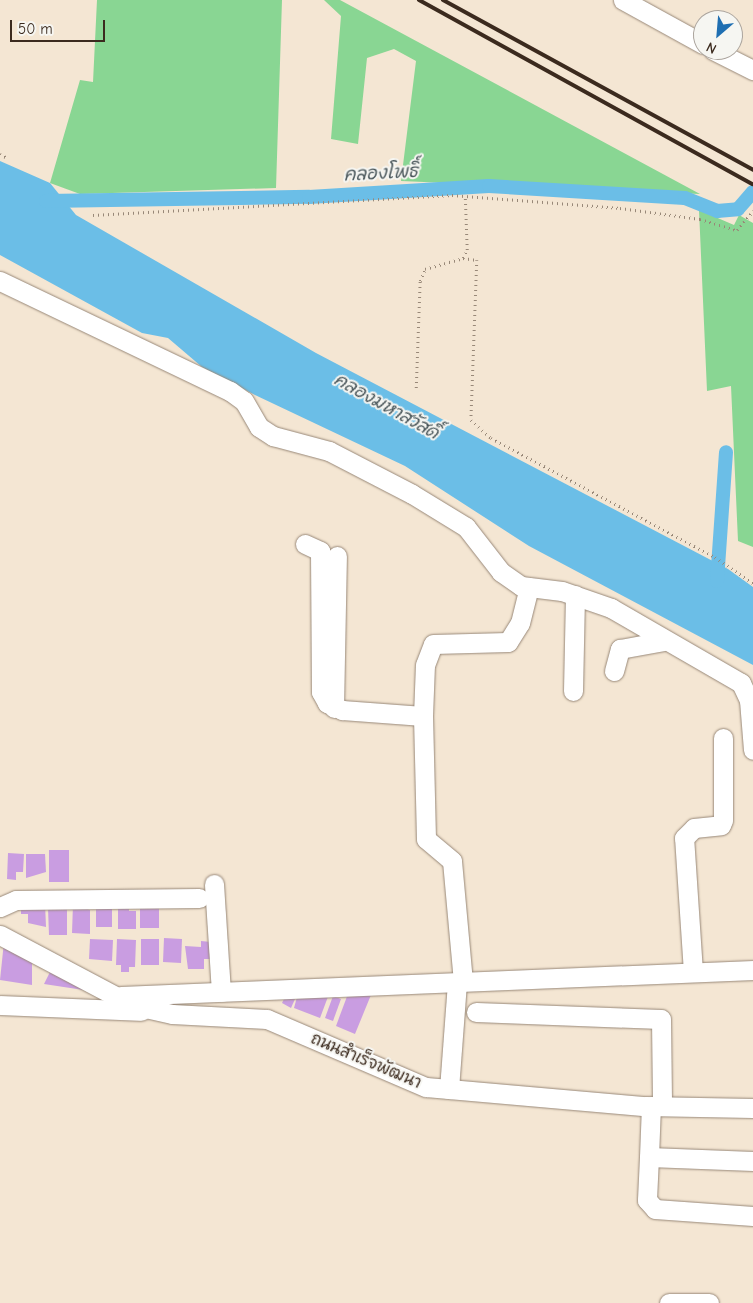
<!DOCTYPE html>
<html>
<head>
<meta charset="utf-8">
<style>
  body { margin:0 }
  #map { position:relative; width:753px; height:1303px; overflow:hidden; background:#f4e6d3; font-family:"Comic Neue","Playpen Sans Thai",sans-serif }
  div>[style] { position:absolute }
  .green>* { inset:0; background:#89d693 }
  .water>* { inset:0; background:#6bbee7 }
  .canal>* { height:14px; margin:-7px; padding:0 7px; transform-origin:7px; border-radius:7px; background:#6bbee7 }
  .building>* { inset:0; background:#c99de1 }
  .path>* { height:2.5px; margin-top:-1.25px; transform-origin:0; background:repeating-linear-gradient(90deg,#988878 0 1px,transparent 0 5px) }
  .roads { filter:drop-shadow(0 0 1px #988878) drop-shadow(0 0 1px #988878) }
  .minor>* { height:19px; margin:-9.5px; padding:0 9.5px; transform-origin:9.5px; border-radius:9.5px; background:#fff }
  .rail>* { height:4px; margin:-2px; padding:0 2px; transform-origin:2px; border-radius:2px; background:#3b2a1e }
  span { translate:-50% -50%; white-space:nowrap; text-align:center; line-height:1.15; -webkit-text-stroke:4px #f6f6f2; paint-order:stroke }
  .street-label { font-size:16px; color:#3b2a1e }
  .water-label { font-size:18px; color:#49565a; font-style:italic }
  .north { position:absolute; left:693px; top:10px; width:50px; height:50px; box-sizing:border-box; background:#f6f6f2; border:1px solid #aba49d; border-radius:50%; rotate:207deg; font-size:14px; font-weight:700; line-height:20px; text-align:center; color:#3b2a1e }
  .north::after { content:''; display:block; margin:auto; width:18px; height:22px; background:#1f6fb2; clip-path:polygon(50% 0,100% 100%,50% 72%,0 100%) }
  .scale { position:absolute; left:10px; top:20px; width:95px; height:22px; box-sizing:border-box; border:2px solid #3b2a1e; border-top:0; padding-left:6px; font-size:15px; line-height:18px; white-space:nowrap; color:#3b2a1e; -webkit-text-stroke:4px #f6f6f2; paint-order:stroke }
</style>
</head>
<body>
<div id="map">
  <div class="green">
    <div style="clip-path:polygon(97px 0,282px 0,276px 188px,80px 194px,50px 183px,80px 80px,93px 82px)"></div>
    <div style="clip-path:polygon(324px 0,340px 0,700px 194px,401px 181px,416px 61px,394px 49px,367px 58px,358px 144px,331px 139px,341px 16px)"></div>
    <div style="clip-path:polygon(699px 210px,734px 225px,739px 215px,753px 223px,753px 547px,738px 541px,731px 386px,707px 391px)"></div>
  </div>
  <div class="water">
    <div style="clip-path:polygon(0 161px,50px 183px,76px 215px,316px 353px,728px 569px,753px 587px,753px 665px,529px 546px,405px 466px,255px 395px,202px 367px,168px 338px,142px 333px,0 255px)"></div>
  </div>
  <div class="canal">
    <div style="left:46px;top:201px;width:263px;rotate:-0.9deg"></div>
    <div style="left:309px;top:197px;width:180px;rotate:-3.5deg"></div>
    <div style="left:489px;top:186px;width:196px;rotate:3.5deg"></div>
    <div style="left:685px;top:198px;width:35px;rotate:22deg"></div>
    <div style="left:717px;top:211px;width:21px;rotate:-5deg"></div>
    <div style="left:738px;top:209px;width:23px;rotate:-49deg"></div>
    <div style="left:717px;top:581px;width:129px;rotate:-86deg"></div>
  </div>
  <div class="building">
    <div style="clip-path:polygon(49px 850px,69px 850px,69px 882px,49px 882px)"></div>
    <div style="clip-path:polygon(8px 853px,24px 854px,23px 872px,16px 872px,16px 880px,7px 879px)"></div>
    <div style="clip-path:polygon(26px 854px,45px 854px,46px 872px,26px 878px)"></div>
    <div style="clip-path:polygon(21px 903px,45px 903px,46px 927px,28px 923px,28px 914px,21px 914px)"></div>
    <div style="clip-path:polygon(96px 903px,112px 907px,112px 927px,96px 927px)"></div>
    <div style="clip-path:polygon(118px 903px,129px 903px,129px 911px,136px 911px,136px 929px,118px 929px)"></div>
    <div style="clip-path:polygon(73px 904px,90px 910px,90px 934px,72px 933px)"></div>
    <div style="clip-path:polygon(67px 907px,67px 935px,49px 935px,48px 908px)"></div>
    <div style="clip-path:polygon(140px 908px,159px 908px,159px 928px,140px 928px)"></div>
    <div style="clip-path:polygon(164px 938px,182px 939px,181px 963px,163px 962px)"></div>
    <div style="clip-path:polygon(90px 939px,113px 940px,112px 961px,89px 959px)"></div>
    <div style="clip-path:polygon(117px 939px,136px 940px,135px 967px,129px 967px,129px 972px,121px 972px,121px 965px,116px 965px)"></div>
    <div style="clip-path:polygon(141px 939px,159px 939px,159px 965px,141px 965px)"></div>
    <div style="clip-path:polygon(201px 941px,211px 942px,211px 959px,204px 959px,204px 969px,188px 969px,185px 946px,201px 947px)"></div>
    <div style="clip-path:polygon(4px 942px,32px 954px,32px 985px,0 980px)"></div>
    <div style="clip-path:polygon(53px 966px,90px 991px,44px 984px)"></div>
    <div style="clip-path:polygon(373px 990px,355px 1034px,336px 1026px,349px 991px)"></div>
    <div style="clip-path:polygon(329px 994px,320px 1018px,294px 1008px,297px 997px)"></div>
    <div style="clip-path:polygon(286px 995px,295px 999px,291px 1008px,282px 1003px)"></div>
    <div style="clip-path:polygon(333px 996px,341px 999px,333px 1021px,325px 1018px)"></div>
  </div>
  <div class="path">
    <div style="left:0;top:154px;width:9px;rotate:27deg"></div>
    <div style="left:93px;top:215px;width:360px;rotate:-3.2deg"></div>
    <div style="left:452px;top:195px;width:169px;rotate:4.4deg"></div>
    <div style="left:620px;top:208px;width:81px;rotate:7.8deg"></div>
    <div style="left:700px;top:219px;width:39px;rotate:17deg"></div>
    <div style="left:737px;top:230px;width:25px;rotate:-50deg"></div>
    <div style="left:463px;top:258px;width:9px;rotate:-63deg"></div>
    <div style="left:467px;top:250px;width:54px;rotate:-92.1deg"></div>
    <div style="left:416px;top:388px;width:107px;rotate:-87.9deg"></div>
    <div style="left:420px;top:281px;width:13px;rotate:-67deg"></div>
    <div style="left:425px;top:269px;width:40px;rotate:-16deg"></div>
    <div style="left:463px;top:258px;width:14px;rotate:8deg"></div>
    <div style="left:477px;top:260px;width:160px;rotate:92.1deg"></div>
    <div style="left:471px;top:420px;width:27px;rotate:42deg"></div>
    <div style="left:491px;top:438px;width:254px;rotate:28deg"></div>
    <div style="left:715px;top:557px;width:46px;rotate:34.4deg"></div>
  </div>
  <div class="roads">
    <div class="minor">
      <div style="left:623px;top:0;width:91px;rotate:28.8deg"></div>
      <div style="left:713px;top:50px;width:45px;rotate:26.6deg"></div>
      <div style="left:0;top:281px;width:255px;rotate:25.6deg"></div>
      <div style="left:230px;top:391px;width:17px;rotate:36deg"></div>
      <div style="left:244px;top:401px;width:30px;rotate:60deg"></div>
      <div style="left:259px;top:427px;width:17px;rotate:33deg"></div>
      <div style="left:273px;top:436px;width:58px;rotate:15deg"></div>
      <div style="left:329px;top:451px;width:93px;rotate:27.4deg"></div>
      <div style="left:412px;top:494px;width:63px;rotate:31.4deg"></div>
      <div style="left:466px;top:527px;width:57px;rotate:52.1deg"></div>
      <div style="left:501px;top:572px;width:24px;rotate:35deg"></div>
      <div style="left:521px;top:586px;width:41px;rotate:7deg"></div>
      <div style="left:562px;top:591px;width:52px;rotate:19.1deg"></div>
      <div style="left:611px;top:608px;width:150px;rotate:30deg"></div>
      <div style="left:741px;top:683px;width:19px;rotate:65deg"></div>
      <div style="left:749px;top:700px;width:50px;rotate:85.4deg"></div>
      <div style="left:305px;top:544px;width:17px;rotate:25deg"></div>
      <div style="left:320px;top:551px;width:141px;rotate:89.6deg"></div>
      <div style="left:321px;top:692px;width:13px;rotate:61deg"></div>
      <div style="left:327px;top:703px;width:17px;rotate:25deg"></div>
      <div style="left:342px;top:710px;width:81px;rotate:4.2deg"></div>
      <div style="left:423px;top:716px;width:51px;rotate:-87.8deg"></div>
      <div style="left:425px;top:665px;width:22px;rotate:-69deg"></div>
      <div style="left:433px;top:644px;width:75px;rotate:-1.5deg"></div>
      <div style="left:508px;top:642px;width:22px;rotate:-58deg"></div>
      <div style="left:520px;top:623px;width:37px;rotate:-76deg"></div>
      <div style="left:614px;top:671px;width:23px;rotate:-75deg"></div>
      <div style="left:620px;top:649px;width:45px;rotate:-10.3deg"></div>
      <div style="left:573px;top:691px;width:96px;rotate:-88.8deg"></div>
      <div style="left:334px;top:708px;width:152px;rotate:-88.9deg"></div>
      <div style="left:423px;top:716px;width:123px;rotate:88.6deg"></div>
      <div style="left:426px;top:839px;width:34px;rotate:40deg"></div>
      <div style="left:452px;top:861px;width:121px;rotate:84.8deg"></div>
      <div style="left:214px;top:884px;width:108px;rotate:86.3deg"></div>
      <div style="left:0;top:907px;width:17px;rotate:-24deg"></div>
      <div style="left:16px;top:900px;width:183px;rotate:-0.6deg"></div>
      <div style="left:0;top:935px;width:149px;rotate:27.9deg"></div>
      <div style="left:132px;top:1005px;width:41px;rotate:12.7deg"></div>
      <div style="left:172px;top:1014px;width:95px;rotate:3deg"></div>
      <div style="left:267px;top:1019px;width:173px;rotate:23.2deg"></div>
      <div style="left:426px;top:1087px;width:220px;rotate:5deg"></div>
      <div style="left:645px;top:1106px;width:108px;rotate:1.1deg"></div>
      <div style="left:693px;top:972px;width:134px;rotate:-93.8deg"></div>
      <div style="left:684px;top:838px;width:14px;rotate:-45deg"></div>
      <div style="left:694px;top:828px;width:27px;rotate:-6deg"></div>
      <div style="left:721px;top:825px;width:5px;rotate:-68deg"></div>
      <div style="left:723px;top:820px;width:82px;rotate:-90deg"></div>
      <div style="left:121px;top:996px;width:633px;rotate:-2.36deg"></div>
      <div style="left:0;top:1005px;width:141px;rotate:2.4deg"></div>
      <div style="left:476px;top:1012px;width:185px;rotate:2.2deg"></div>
      <div style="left:661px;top:1019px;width:87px;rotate:89.3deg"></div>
      <div style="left:449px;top:1089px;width:107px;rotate:-85.7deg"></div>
      <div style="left:649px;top:1157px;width:51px;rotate:-87.8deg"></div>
      <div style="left:753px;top:1161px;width:104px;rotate:-177.8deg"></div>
      <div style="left:649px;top:1157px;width:43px;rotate:92.7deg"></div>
      <div style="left:647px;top:1200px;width:12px;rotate:48deg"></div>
      <div style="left:655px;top:1209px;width:98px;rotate:4.1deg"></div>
      <div style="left:669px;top:1303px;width:40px"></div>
    </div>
  </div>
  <div class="rail">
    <div style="left:419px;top:0;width:381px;rotate:28.9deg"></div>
    <div style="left:443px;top:0;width:354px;rotate:28.7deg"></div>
  </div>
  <div class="street-label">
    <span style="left:366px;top:1061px;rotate:23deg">ถนนสำเร็จพัฒนา</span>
  </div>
  <div class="water-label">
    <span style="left:381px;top:174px;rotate:-3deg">คลองโพธิ์</span>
    <span style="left:386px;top:407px;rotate:29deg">คลองมหาสวัสดิ์</span>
  </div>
  <div class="north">N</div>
  <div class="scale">50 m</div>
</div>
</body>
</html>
